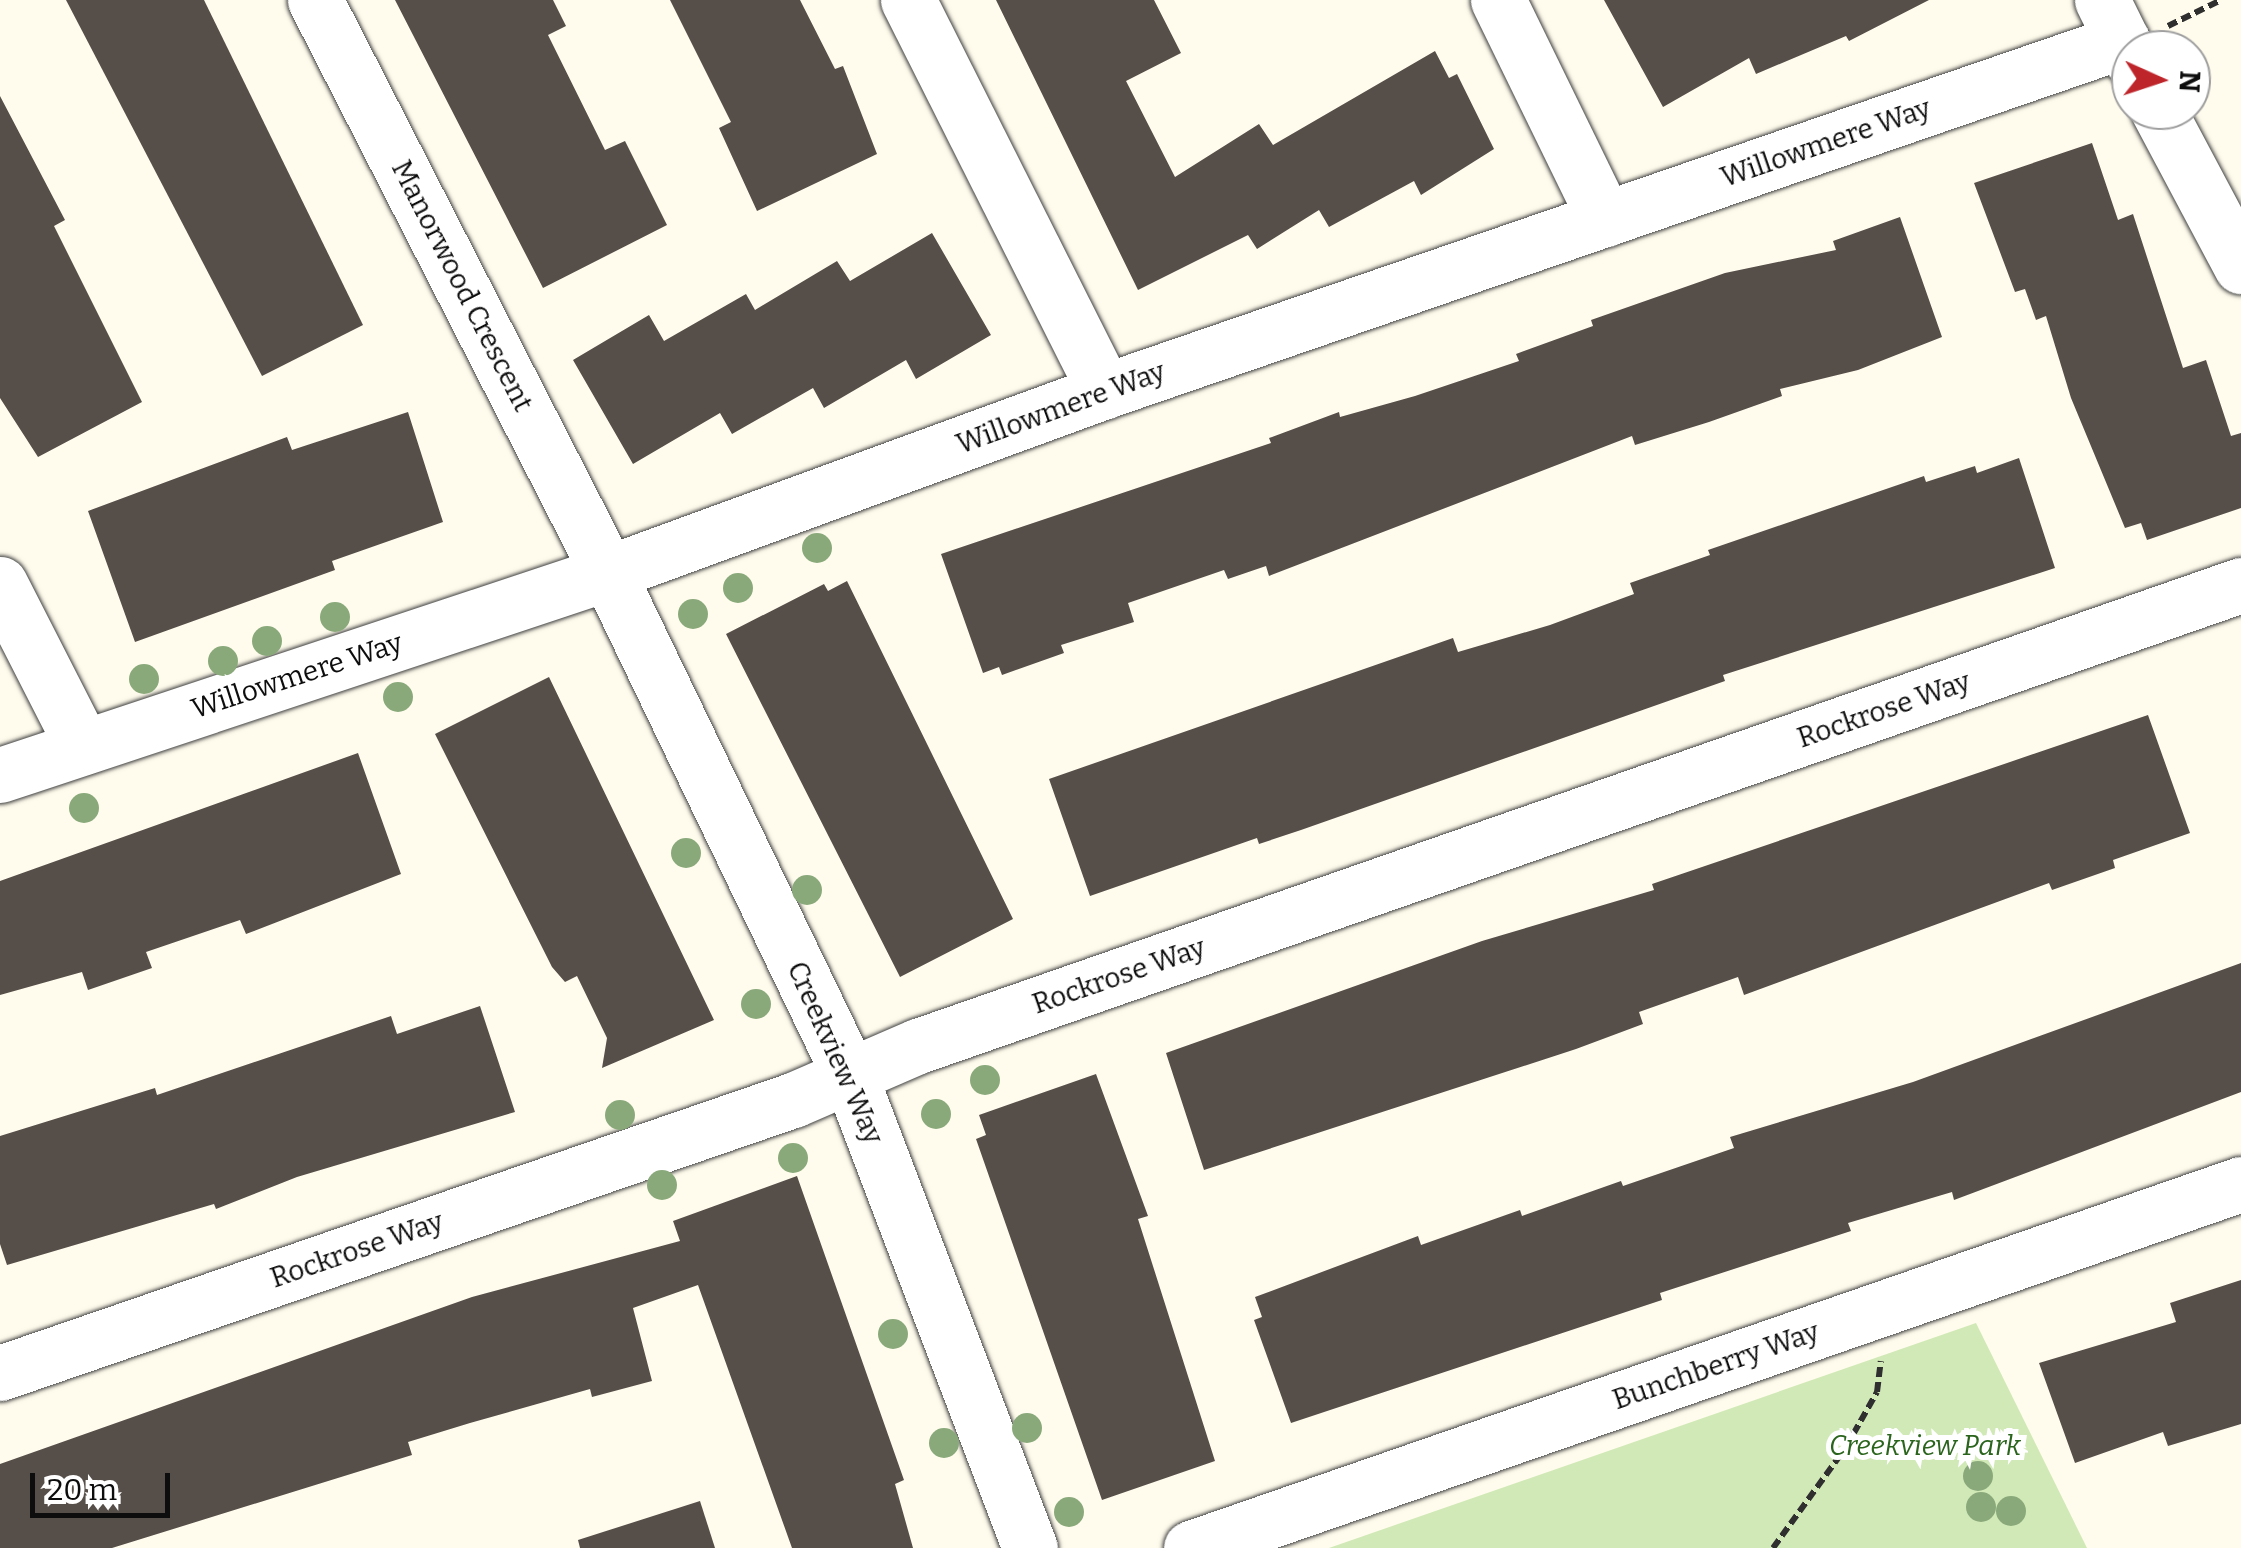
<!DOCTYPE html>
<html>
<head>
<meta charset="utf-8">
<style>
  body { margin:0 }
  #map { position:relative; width:2241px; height:1548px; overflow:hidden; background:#fffced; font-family:Bitter,serif }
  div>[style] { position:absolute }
  .green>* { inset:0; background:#d1e9b7 }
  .building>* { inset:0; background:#564e49 }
  .path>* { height:6px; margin-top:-3px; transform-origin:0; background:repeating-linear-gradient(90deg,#2f2f2f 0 10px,transparent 0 15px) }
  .roads { filter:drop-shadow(0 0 2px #404040) drop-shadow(0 0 2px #404040) }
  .minor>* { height:55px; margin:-27.5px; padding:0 27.5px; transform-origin:27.5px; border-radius:27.5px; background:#fff }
  .trees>* { width:30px; height:30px; margin:-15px; border-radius:50%; background:#8aa97b }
  span { translate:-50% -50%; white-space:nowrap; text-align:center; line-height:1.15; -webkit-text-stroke:10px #fff; paint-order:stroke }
  .street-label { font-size:28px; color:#0d0d0d }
  .park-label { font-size:28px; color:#2b651d; font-style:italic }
  .north { position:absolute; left:2111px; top:30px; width:100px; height:100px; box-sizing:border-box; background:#fff; border:2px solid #9e9e9e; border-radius:50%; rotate:93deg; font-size:28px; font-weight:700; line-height:40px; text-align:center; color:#0d0d0d }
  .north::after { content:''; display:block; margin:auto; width:35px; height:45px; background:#be252b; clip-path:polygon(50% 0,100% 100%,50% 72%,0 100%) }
  .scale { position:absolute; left:30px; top:1473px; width:140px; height:45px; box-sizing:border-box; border:5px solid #0d0d0d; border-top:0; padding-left:12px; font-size:30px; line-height:35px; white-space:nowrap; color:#0d0d0d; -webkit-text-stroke:8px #fff; paint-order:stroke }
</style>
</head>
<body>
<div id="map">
  <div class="green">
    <div style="clip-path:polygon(1976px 1323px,2087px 1548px,1329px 1548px)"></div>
  </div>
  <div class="building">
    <div style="clip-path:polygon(66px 0,204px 0,363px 325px,262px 376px)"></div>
    <div style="clip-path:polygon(395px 0,553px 0,566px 26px,548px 35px,605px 150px,625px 141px,667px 225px,543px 288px)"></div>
    <div style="clip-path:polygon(670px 0,800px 0,835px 69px,843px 66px,877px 154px,757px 211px,719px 128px,731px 122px)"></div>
    <div style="clip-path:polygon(996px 0,1154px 0,1181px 53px,1126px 81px,1175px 177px,1259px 124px,1273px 145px,1435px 51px,1449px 78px,1457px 74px,1494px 149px,1421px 195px,1414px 181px,1329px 227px,1319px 210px,1257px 249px,1248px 235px,1138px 290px)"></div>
    <div style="clip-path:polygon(1604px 0,1929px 0,1849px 41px,1846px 36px,1756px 74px,1749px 58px,1663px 107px)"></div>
    <div style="clip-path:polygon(0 96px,65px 220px,54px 226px,142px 402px,38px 457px,0 398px)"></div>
    <div style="clip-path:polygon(2092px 143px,2118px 220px,2133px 214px,2183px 368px,2206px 360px,2231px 436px,2241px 433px,2241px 508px,2147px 540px,2141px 523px,2125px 528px,2071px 398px,2046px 316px,2036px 320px,2025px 289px,2015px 292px,1974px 183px)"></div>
    <div style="clip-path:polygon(1900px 217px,1942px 337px,1858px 370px,1780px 389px,1782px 396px,1709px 422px,1635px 445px,1632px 436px,1269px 576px,1266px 566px,1228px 579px,1224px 570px,1128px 603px,1134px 622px,1061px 645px,1064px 653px,1002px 675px,999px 667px,983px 673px,941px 554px,1271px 443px,1269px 438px,1339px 412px,1340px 417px,1415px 396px,1519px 361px,1516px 354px,1593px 326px,1591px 320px,1725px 273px,1836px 250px,1833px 241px)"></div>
    <div style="clip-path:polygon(932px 233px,991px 335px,916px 379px,906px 360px,824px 408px,813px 388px,732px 434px,720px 413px,633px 464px,573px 360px,649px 315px,664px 341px,746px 294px,755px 310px,837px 261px,850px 281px)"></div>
    <div style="clip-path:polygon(408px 412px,443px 522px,332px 561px,335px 570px,135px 642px,88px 511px,287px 437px,292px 450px)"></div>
    <div style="clip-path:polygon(2019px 458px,2055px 568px,1723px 675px,1725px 681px,1301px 830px,1259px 844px,1257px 838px,1090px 896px,1049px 779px,1453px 638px,1458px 652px,1550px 625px,1634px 594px,1630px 583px,1710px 555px,1708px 550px,1924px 476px,1926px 482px,1975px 466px,1977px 473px)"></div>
    <div style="clip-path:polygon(847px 581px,1013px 919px,900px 977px,726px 634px,824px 584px,828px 591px)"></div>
    <div style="clip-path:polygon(549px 677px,714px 1020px,602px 1068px,607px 1038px,577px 976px,565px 982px,552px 967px,435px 734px)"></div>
    <div style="clip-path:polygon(2148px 715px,2190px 833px,2113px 860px,2115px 868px,2052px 890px,2049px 883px,1744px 995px,1738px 977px,1639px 1012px,1643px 1024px,1576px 1049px,1204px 1170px,1166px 1053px,1482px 941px,1654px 890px,1652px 884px)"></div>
    <div style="clip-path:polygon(358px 753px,401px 874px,246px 934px,240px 920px,146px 952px,152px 968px,88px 990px,82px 972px,0 995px,0 881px)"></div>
    <div style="clip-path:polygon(2241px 963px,2241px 1092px,1954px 1200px,1952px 1192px,1848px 1223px,1851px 1231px,1660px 1293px,1662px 1300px,1291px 1423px,1254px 1320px,1262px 1317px,1255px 1297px,1418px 1236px,1421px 1245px,1520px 1210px,1522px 1216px,1621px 1181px,1623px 1186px,1734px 1148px,1730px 1137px,1913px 1082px)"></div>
    <div style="clip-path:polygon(480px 1006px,515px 1112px,297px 1177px,216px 1209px,214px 1204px,7px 1265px,0 1244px,0 1136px,155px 1088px,157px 1095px,391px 1016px,397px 1034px)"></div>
    <div style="clip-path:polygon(1096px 1074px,1148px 1216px,1138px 1219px,1215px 1461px,1102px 1500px,976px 1139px,986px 1135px,979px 1115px)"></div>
    <div style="clip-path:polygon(797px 1176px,904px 1480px,895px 1484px,913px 1548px,792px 1548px,698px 1285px,633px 1308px,652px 1381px,592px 1397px,590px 1389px,470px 1423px,408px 1442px,412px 1455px,112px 1548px,0 1548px,0 1464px,472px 1297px,680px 1241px,673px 1221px)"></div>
    <div style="clip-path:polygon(2241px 1280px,2241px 1424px,2168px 1446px,2163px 1432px,2075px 1463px,2039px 1363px,2176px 1322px,2170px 1303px)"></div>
    <div style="clip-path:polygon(700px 1501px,715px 1548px,580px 1548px,578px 1540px)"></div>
  </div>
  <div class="path">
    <div style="left:2168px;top:26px;width:59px;rotate:-26.1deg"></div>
    <div style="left:1773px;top:1548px;width:125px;rotate:-54.1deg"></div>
    <div style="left:1846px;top:1447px;width:63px;rotate:-60.6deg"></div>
    <div style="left:1877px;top:1392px;width:31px;rotate:-83deg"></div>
  </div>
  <div class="roads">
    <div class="minor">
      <div style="left:315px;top:0;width:644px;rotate:62.92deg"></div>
      <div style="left:608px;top:573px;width:558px;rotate:64.31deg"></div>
      <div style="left:850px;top:1076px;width:505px;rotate:69.13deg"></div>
      <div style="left:908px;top:0;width:438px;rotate:63.3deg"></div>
      <div style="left:1498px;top:0;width:244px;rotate:64deg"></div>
      <div style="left:2102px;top:0;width:66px;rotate:63.8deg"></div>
      <div style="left:2158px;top:110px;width:177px;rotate:62deg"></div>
      <div style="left:0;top:584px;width:183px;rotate:63deg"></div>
      <div style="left:0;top:775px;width:641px;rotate:-18.38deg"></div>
      <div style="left:608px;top:573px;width:529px;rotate:-20.11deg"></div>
      <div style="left:1105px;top:391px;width:1076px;rotate:-18.99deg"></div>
      <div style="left:0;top:1373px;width:839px;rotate:-19deg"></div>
      <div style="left:793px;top:1100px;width:136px;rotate:-23.4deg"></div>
      <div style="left:918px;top:1046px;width:1401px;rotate:-19.21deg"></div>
      <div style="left:1191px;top:1548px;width:1111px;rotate:-19.12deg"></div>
    </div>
  </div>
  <div class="trees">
    <div style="left:817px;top:548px"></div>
    <div style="left:738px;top:588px"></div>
    <div style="left:693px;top:614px"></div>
    <div style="left:335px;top:617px"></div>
    <div style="left:267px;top:641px"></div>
    <div style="left:223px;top:661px"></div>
    <div style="left:144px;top:679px"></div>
    <div style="left:398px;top:697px"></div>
    <div style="left:84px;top:808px"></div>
    <div style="left:686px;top:853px"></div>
    <div style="left:807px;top:890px"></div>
    <div style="left:756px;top:1004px"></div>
    <div style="left:985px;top:1080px"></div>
    <div style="left:936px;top:1114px"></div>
    <div style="left:620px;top:1115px"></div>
    <div style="left:793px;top:1158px"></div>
    <div style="left:662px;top:1185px"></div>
    <div style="left:893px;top:1334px"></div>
    <div style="left:1027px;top:1428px"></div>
    <div style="left:944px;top:1443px"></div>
    <div style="left:1978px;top:1476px"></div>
    <div style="left:1981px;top:1507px"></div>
    <div style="left:2011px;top:1511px"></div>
    <div style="left:1069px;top:1512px"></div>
  </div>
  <div class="street-label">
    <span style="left:1826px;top:143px;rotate:-19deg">Willowmere Way</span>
    <span style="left:462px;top:286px;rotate:63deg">Manorwood Crescent</span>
    <span style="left:1061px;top:408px;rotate:-20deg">Willowmere Way</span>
    <span style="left:297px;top:676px;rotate:-18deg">Willowmere Way</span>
    <span style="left:1884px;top:710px;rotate:-19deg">Rockrose Way</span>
    <span style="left:1119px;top:976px;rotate:-19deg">Rockrose Way</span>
    <span style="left:835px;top:1053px;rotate:66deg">Creekview Way</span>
    <span style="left:357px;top:1250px;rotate:-19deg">Rockrose Way</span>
    <span style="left:1716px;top:1366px;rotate:-19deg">Bunchberry Way</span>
  </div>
  <div class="park-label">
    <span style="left:1925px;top:1446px">Creekview Park</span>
  </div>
  <div class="north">N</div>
  <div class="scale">20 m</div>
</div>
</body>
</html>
